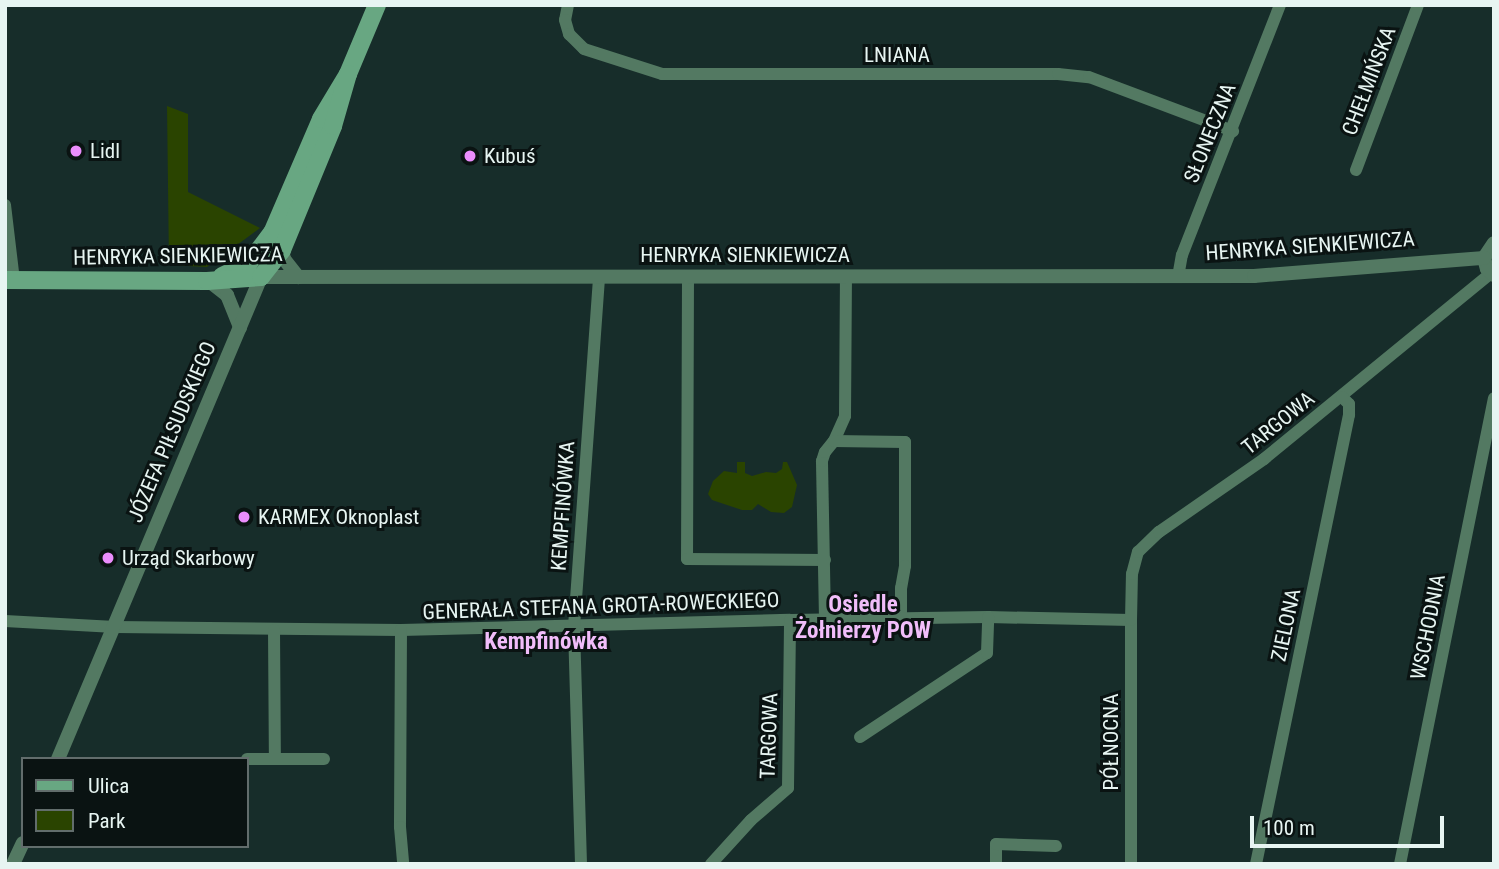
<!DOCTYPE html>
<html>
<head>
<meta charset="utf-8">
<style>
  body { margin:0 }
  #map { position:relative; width:1499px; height:869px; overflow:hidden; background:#172d2a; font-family:"Roboto Condensed",sans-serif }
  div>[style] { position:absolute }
  .green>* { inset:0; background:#2a4400 }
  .minor>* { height:12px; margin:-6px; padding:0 6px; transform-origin:6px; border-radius:6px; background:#537962 }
  .tertiary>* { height:14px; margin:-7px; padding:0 7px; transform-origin:7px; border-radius:7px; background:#537962 }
  .secondary>* { height:18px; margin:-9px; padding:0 9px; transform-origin:9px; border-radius:9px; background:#68a782 }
  .dots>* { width:19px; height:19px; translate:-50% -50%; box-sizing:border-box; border:4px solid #0a1312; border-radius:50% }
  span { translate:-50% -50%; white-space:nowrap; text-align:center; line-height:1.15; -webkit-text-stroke:6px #0a1312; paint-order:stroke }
  .street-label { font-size:21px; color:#e7f5f2 }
  .poi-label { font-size:21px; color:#e7f5f2 }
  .left { translate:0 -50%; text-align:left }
  .neighbourhood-label { font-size:23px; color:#f1bdfa; font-weight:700 }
  .frame { position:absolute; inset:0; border:7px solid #e7f5f2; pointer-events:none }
  .legend { position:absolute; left:21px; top:757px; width:228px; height:91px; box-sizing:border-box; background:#0a1312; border:2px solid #626d6c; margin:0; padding:9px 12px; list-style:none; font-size:21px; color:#e7f5f2 }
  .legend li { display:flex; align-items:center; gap:14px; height:35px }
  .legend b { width:35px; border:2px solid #626d6c }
  .scale { position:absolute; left:1250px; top:816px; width:194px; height:32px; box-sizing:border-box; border:4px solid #e7f5f2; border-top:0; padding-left:9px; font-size:21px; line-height:24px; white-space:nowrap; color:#e7f5f2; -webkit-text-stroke:5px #0a1312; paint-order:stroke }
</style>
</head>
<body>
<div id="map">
  <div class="green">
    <div style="clip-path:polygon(167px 106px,188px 114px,188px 192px,260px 228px,207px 267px,169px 265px)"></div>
    <div style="clip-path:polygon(737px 462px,745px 462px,745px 473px,752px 476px,766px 472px,776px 473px,782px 469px,783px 462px,787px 462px,797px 485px,792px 507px,784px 513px,771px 512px,758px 504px,752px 510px,742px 510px,712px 500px,708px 494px,713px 481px,724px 471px,737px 473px)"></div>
  </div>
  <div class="minor">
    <div style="left:568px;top:5px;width:15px;rotate:101deg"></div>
    <div style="left:565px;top:20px;width:15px;rotate:74deg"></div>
    <div style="left:569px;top:34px;width:21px;rotate:45deg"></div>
    <div style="left:584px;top:49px;width:82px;rotate:17.8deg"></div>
    <div style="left:662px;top:74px;width:396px"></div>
    <div style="left:1058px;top:74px;width:31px;rotate:6deg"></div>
    <div style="left:1089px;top:77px;width:154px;rotate:20.6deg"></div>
    <div style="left:1356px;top:170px;width:176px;rotate:-69.4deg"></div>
    <div style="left:5px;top:205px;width:76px;rotate:83.2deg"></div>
    <div style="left:1178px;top:277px;width:22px;rotate:-80deg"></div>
    <div style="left:1182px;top:255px;width:269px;rotate:-68.6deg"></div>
    <div style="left:688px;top:278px;width:281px;rotate:90.2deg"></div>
    <div style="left:687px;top:559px;width:138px;rotate:0.4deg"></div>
    <div style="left:834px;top:441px;width:27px;rotate:-66deg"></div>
    <div style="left:845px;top:416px;width:138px;rotate:-89.6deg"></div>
    <div style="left:825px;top:619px;width:158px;rotate:-91.1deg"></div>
    <div style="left:822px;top:461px;width:9px;rotate:-72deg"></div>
    <div style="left:825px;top:452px;width:14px;rotate:-51deg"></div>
    <div style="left:834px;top:441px;width:71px;rotate:0.8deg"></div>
    <div style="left:905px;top:442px;width:124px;rotate:90deg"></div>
    <div style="left:905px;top:566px;width:22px;rotate:100deg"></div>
    <div style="left:901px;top:588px;width:30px;rotate:90deg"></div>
    <div style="left:5px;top:621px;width:110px;rotate:3.1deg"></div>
    <div style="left:115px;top:627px;width:286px;rotate:0.6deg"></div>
    <div style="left:401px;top:630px;width:389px;rotate:-1.5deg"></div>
    <div style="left:790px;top:620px;width:198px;rotate:-0.9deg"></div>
    <div style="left:988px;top:617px;width:143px;rotate:1.2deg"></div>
    <div style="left:274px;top:630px;width:129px;rotate:89.6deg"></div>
    <div style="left:401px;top:630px;width:197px;rotate:90.3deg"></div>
    <div style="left:400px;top:827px;width:37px;rotate:85deg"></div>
    <div style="left:860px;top:737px;width:152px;rotate:-33.5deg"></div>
    <div style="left:987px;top:653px;width:36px;rotate:-88deg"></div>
    <div style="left:247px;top:759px;width:77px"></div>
    <div style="left:581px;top:864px;width:237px;rotate:-91.7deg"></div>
    <div style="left:574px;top:627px;width:350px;rotate:-85.9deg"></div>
    <div style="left:711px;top:864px;width:59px;rotate:-47.7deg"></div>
    <div style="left:751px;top:820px;width:49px;rotate:-40.9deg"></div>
    <div style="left:788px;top:788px;width:168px;rotate:-89.3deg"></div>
    <div style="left:996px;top:864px;width:20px;rotate:-90deg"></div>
    <div style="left:996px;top:844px;width:60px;rotate:1.9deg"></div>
    <div style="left:1131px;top:864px;width:244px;rotate:-90deg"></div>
    <div style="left:1131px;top:620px;width:46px;rotate:-88.8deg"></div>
    <div style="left:1132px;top:574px;width:23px;rotate:-75deg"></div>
    <div style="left:1138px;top:552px;width:29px;rotate:-44deg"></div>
    <div style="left:1159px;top:532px;width:128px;rotate:-34.8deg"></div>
    <div style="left:1264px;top:459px;width:293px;rotate:-39.3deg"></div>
    <div style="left:1256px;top:864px;width:459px;rotate:-78.3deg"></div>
    <div style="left:1349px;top:415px;width:11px;rotate:-90deg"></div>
    <div style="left:1349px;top:404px;width:10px;rotate:-135deg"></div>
    <div style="left:1400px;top:864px;width:475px;rotate:-78.6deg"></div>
  </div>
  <div class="tertiary">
    <div style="left:1494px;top:243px;width:18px;rotate:124deg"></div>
    <div style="left:1484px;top:258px;width:11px;rotate:75deg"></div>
    <div style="left:1487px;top:269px;width:9px;rotate:41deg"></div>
    <div style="left:282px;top:250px;width:9px;rotate:77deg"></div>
    <div style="left:284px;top:259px;width:23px;rotate:52deg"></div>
    <div style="left:261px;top:277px;width:993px;rotate:-0.06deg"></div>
    <div style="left:1254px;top:276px;width:231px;rotate:-4.5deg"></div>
    <div style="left:209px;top:281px;width:23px;rotate:38deg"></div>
    <div style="left:227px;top:295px;width:35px;rotate:68deg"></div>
    <div style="left:58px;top:759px;width:531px;rotate:-67.16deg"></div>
    <div style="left:13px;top:864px;width:23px;rotate:-65deg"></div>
  </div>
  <div class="secondary">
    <div style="left:222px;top:276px;width:30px;rotate:-26deg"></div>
    <div style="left:249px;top:263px;width:38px;rotate:-53deg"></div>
    <div style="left:272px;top:233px;width:124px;rotate:-66.7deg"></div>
    <div style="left:321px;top:119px;width:52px;rotate:-59deg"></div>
    <div style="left:348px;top:74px;width:75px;rotate:-67.2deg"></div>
    <div style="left:5px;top:280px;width:202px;rotate:0.3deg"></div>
    <div style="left:207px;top:281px;width:54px;rotate:-4.2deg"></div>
    <div style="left:261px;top:277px;width:34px;rotate:-52deg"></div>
    <div style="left:282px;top:250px;width:134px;rotate:-67.6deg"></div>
    <div style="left:333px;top:126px;width:54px;rotate:-73.9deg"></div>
  </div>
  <div class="dots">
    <div style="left:76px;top:151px;background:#eb8dfc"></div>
    <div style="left:470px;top:156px;background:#eb8dfc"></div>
    <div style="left:244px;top:517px;background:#eb8dfc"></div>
    <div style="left:108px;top:558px;background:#eb8dfc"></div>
  </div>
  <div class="street-label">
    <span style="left:897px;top:55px">LNIANA</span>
    <span style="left:1369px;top:81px;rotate:-69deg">CHEŁMIŃSKA</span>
    <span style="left:1210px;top:133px;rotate:-68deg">SŁONECZNA</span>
    <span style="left:1310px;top:246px;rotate:-4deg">HENRYKA SIENKIEWICZA</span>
    <span style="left:745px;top:255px">HENRYKA SIENKIEWICZA</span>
    <span style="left:178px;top:256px;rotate:-1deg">HENRYKA SIENKIEWICZA</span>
    <span style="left:1278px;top:423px;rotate:-39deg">TARGOWA</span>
    <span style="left:172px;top:432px;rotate:-67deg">JÓZEFA PIŁSUDSKIEGO</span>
    <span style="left:563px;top:506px;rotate:-86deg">KEMPFINÓWKA</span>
    <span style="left:601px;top:606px;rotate:-2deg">GENERAŁA STEFANA GROTA-ROWECKIEGO</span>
    <span style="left:1286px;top:625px;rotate:-78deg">ZIELONA</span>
    <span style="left:1428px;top:627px;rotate:-79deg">WSCHODNIA</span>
    <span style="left:769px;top:736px;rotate:-88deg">TARGOWA</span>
    <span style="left:1111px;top:742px;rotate:-90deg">PÓŁNOCNA</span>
  </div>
  <div class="poi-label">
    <span class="left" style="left:90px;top:151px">Lidl</span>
    <span class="left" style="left:484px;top:156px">Kubuś</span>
    <span class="left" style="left:258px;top:517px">KARMEX Oknoplast</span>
    <span class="left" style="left:122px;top:558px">Urząd Skarbowy</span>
  </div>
  <div class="neighbourhood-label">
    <span style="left:863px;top:618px">Osiedle<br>Żołnierzy POW</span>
    <span style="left:546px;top:642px">Kempfinówka</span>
  </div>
  <div class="frame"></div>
  <ul class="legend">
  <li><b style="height:9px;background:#68a782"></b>Ulica</li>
  <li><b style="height:19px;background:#2a4400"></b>Park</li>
  </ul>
  <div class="scale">100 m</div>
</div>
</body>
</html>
